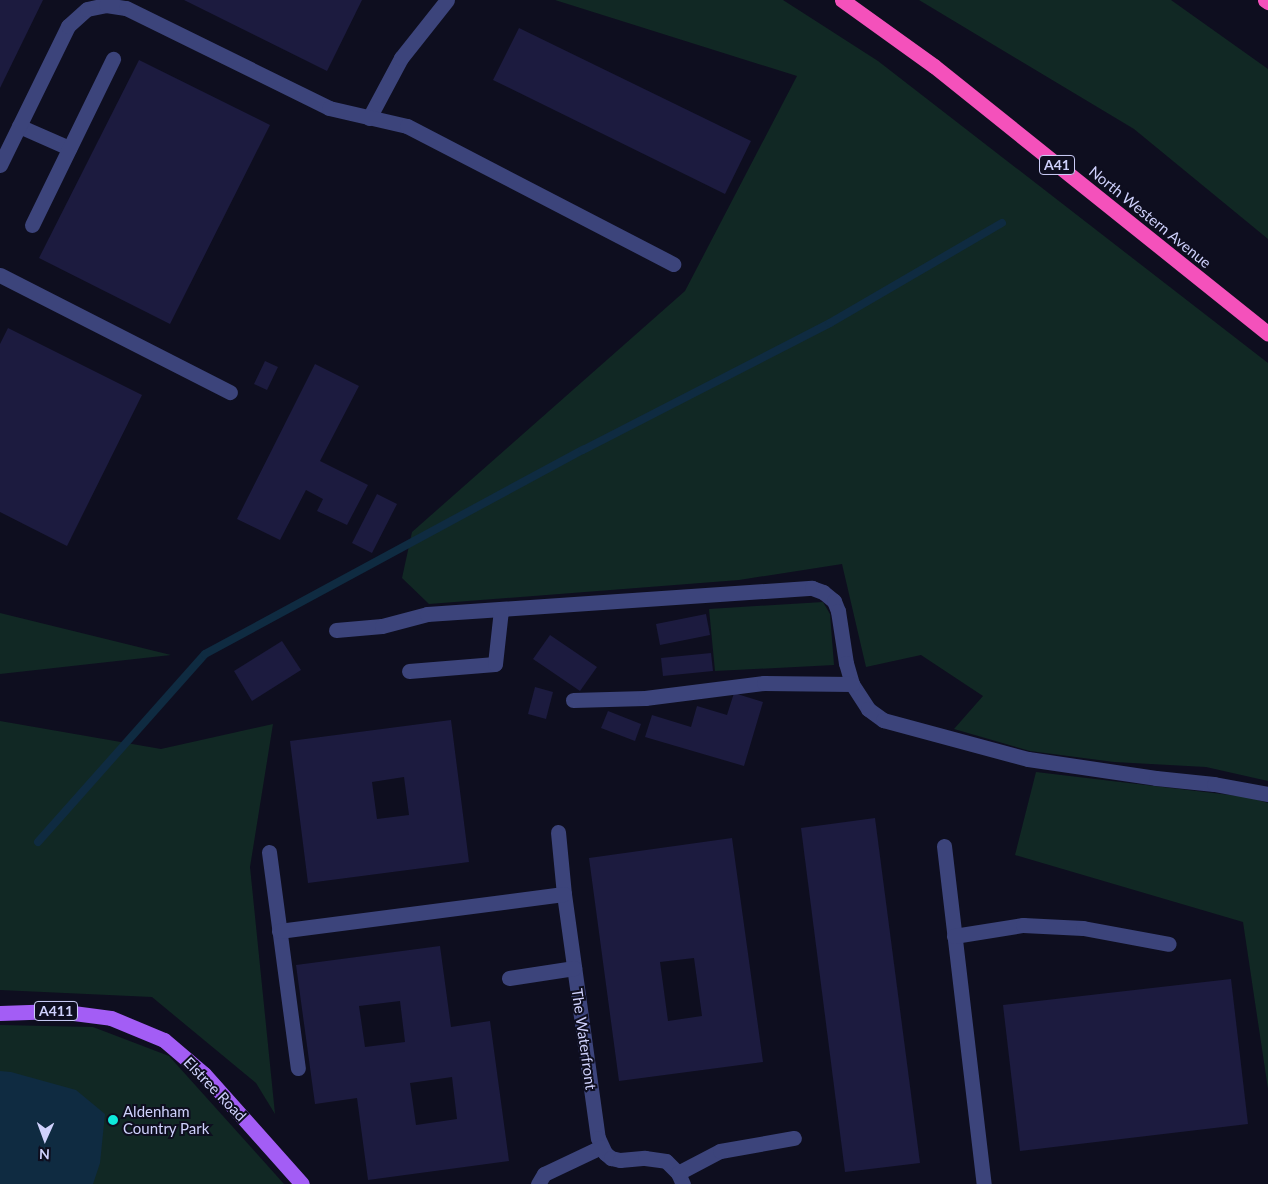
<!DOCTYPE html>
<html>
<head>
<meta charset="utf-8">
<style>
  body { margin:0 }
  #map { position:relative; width:1268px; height:1184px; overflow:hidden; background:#0e0e1f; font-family:Lato,sans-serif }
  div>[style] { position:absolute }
  .green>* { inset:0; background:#112824 }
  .water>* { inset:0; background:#0f2b41 }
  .stream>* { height:8px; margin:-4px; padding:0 4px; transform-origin:4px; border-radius:4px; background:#0f2b41 }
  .building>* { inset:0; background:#1c1b3f }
  .minor>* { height:15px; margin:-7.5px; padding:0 7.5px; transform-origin:7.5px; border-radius:7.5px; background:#3c447b }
  .major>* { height:15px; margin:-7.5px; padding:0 7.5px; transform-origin:7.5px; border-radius:7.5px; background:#a35df5 }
  .highway>* { height:15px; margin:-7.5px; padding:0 7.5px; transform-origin:7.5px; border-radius:7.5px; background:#f451bb }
  .dots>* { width:14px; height:14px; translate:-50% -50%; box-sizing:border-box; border:2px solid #0e0e1f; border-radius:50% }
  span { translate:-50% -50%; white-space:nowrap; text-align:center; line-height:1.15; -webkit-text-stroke:4px #0e0e1f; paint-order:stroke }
  .shield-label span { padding:1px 4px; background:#0e0e1f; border:1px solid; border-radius:4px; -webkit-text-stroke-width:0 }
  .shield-label { font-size:14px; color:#cfd1fc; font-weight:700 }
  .street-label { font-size:15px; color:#cfd1fc }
  .poi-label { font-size:15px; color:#cfd1fc }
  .left { translate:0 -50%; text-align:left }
  .north { position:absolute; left:20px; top:1114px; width:50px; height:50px; -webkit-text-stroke:4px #0e0e1f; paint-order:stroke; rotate:182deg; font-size:14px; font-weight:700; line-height:20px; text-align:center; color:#cfd1fc }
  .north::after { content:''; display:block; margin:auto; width:18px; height:22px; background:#cfd1fc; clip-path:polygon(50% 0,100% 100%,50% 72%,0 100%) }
</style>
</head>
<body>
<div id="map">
  <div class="green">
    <div style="clip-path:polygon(555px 0,783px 0,878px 61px,1268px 363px,1268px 781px,1206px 767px,1114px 762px,1030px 751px,954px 729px,983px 696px,921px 655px,866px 667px,842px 564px,739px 580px,429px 604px,402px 578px,412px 532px,685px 291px,797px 76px)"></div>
    <div style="clip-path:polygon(919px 0,1171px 0,1268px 69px,1268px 239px,1134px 129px)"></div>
    <div style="clip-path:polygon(823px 602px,830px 614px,834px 665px,715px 671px,709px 609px)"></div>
    <div style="clip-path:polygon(0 613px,171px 655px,0 674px)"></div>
    <div style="clip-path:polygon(0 721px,161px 749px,273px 724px,250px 867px,275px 1114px,256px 1083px,152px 997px,0 990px)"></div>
    <div style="clip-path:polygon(1036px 772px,1247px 797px,1268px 803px,1268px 1089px,1243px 922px,1015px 855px)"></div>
    <div style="clip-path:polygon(0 1025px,93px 1027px,169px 1056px,284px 1184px,0 1184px)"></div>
  </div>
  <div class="water">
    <div style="clip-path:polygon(0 1071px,11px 1072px,76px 1090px,105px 1114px,100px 1163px,93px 1184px,0 1184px)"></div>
  </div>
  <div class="stream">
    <div style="left:38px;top:842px;width:251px;rotate:-48.4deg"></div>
    <div style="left:205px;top:654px;width:430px;rotate:-28.4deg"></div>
    <div style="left:583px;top:450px;width:278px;rotate:-27.2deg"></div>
    <div style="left:830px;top:323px;width:199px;rotate:-30.2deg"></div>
  </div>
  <div class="building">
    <div style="clip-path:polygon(0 0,43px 0,0 88px)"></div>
    <div style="clip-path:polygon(184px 0,362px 0,327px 71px)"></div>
    <div style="clip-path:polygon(519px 28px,751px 141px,725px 194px,493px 80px)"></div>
    <div style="clip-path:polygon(139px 60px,270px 125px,170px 324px,39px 258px)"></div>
    <div style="clip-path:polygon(8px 328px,142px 395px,67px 546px,0 512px,0 344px)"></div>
    <div style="clip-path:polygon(265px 361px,278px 367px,267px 390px,254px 384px)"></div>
    <div style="clip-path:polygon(315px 364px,359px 386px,320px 461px,368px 485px,347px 525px,317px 511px,323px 499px,306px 490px,280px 540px,237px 519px)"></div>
    <div style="clip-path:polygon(377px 494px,397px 504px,372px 553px,352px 543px)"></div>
    <div style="clip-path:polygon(706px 614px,710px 635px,660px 645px,656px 624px)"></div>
    <div style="clip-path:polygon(550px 635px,597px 667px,580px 691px,533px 659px)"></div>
    <div style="clip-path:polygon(282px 641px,301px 670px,252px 701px,234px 671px)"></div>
    <div style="clip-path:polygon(711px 653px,713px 671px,663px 676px,661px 658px)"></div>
    <div style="clip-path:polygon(535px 687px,553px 692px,546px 719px,528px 714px)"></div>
    <div style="clip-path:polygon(734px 693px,763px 702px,744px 766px,645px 737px,652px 715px,691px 727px,697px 706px,727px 715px)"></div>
    <div style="clip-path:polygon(608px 711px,641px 724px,635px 741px,601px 728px)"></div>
    <div style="clip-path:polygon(evenodd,451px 720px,469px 862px,308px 883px,290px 741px,451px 720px,404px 777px,409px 815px,377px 819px,372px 782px,404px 777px)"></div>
    <div style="clip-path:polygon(875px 818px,920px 1163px,845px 1172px,801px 828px)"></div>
    <div style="clip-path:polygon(evenodd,732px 838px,763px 1062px,619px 1081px,589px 858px,732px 838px,694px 958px,702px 1016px,668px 1021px,660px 962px,694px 958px)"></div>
    <div style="clip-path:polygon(evenodd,440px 946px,451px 1027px,490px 1021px,509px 1161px,368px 1180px,357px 1098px,315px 1104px,296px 965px,440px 946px,400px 1001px,405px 1042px,365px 1047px,359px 1006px,400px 1001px,440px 946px,452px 1077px,457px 1119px,416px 1125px,410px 1083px,452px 1077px)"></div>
    <div style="clip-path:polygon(1231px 979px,1248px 1124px,1020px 1151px,1003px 1005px)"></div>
  </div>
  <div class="minor">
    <div style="left:369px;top:118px;width:68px;rotate:-61.9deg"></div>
    <div style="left:401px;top:58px;width:74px;rotate:-51.6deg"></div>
    <div style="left:19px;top:126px;width:55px;rotate:23.7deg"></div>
    <div style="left:0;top:165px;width:155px;rotate:-63.9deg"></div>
    <div style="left:68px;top:26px;width:25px;rotate:-42deg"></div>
    <div style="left:87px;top:9px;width:19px;rotate:-12deg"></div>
    <div style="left:106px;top:5px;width:20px;rotate:9deg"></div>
    <div style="left:126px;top:8px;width:226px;rotate:26.2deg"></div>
    <div style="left:329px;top:108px;width:80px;rotate:13deg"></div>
    <div style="left:407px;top:126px;width:300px;rotate:27.4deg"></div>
    <div style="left:32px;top:225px;width:185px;rotate:-64deg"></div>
    <div style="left:0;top:275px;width:258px;rotate:27deg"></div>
    <div style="left:336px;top:630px;width:46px;rotate:-5deg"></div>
    <div style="left:382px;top:626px;width:47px;rotate:-14.9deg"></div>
    <div style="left:427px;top:614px;width:386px;rotate:-3.9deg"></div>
    <div style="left:812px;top:588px;width:12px;rotate:20deg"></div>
    <div style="left:823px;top:592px;width:14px;rotate:39deg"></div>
    <div style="left:834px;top:601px;width:11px;rotate:68deg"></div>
    <div style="left:838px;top:611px;width:53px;rotate:81.3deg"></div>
    <div style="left:846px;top:663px;width:22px;rotate:74deg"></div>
    <div style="left:852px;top:684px;width:30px;rotate:57deg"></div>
    <div style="left:868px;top:709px;width:19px;rotate:36deg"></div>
    <div style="left:883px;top:720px;width:150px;rotate:15.1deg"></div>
    <div style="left:1028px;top:759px;width:129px;rotate:8.4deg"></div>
    <div style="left:1156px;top:778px;width:58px;rotate:5.9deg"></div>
    <div style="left:1214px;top:784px;width:55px;rotate:10.5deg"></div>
    <div style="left:409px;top:671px;width:86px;rotate:-4.7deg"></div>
    <div style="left:495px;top:664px;width:54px;rotate:-83.7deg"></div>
    <div style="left:573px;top:700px;width:72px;rotate:-1.6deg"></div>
    <div style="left:645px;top:698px;width:120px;rotate:-7.2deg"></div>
    <div style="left:764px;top:683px;width:88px;rotate:0.7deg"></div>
    <div style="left:558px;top:832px;width:62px;rotate:84.5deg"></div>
    <div style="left:564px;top:894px;width:246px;rotate:82.1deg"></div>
    <div style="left:598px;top:1138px;width:17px;rotate:65deg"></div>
    <div style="left:605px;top:1153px;width:8px;rotate:40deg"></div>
    <div style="left:611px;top:1158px;width:9px;rotate:13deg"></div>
    <div style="left:620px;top:1160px;width:25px;rotate:-5deg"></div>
    <div style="left:645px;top:1158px;width:21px;rotate:8deg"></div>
    <div style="left:666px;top:1161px;width:17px;rotate:45deg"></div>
    <div style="left:678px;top:1173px;width:12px;rotate:66deg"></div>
    <div style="left:944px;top:846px;width:340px;rotate:83.3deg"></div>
    <div style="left:269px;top:852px;width:218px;rotate:82.4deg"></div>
    <div style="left:279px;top:931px;width:287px;rotate:-7.4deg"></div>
    <div style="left:954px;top:936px;width:70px;rotate:-9.1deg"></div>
    <div style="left:1023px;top:925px;width:60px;rotate:2.9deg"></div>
    <div style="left:1083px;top:928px;width:87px;rotate:10.5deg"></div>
    <div style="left:509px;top:978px;width:66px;rotate:-8.7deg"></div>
    <div style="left:678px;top:1173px;width:47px;rotate:-27.6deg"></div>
    <div style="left:720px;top:1151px;width:75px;rotate:-10deg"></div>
    <div style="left:538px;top:1184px;width:12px;rotate:-59deg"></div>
    <div style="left:544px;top:1174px;width:63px;rotate:-25.3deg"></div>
  </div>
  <div class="major">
    <div style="left:0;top:1013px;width:58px;rotate:-2deg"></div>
    <div style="left:58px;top:1011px;width:53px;rotate:7.5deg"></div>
    <div style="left:111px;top:1018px;width:57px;rotate:22.5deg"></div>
    <div style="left:164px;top:1040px;width:52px;rotate:40.4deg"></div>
    <div style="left:204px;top:1074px;width:147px;rotate:48.3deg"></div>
  </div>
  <div class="highway">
    <div style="left:842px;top:0;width:113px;rotate:35.7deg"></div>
    <div style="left:934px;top:66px;width:428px;rotate:38.7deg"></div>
    <div style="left:1265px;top:0;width:4px;rotate:34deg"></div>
  </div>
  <div class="dots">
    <div style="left:113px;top:1120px;background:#0ee8da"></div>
  </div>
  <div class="shield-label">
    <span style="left:1057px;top:165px">A41</span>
    <span style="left:56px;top:1011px">A411</span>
  </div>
  <div class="street-label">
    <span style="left:1150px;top:217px;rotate:39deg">North Western Avenue</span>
    <span style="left:584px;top:1039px;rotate:82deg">The Waterfront</span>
    <span style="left:215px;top:1089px;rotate:46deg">Elstree Road</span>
  </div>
  <div class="poi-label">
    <span class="left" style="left:123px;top:1120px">Aldenham<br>Country Park</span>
  </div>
  <div class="north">N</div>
</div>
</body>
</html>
